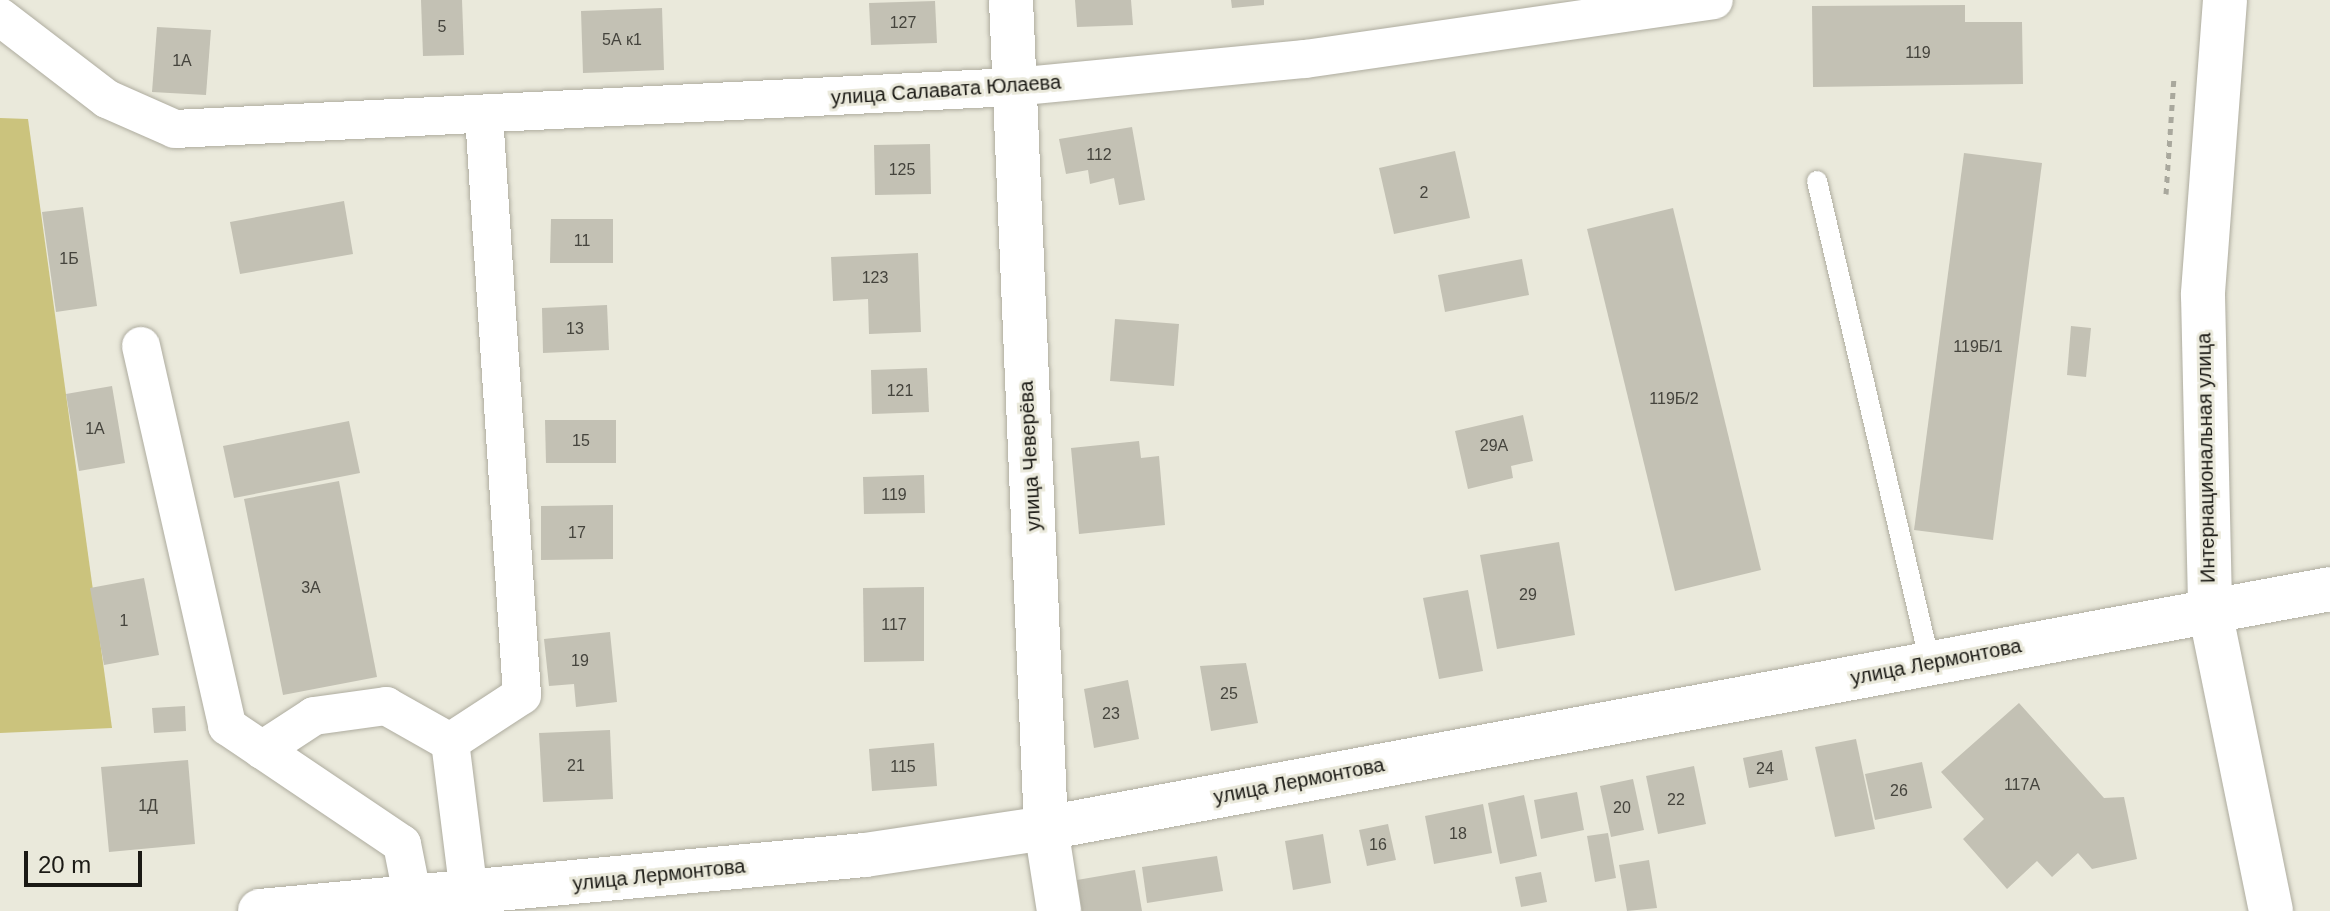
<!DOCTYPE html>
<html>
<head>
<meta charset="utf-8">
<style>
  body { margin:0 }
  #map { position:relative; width:2330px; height:911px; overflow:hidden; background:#eae9db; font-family:Arial,sans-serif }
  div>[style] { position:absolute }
  .green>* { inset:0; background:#cbc37d }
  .building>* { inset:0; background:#c3c1b4 }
  .path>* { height:5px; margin-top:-2.5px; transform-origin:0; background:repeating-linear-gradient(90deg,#a9a89d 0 6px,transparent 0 12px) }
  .roads { filter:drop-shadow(0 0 2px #aeac9f) drop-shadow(0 0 2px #aeac9f) }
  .lane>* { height:20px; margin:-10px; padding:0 10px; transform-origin:10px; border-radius:10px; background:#fff }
  .street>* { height:38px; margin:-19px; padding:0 19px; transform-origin:19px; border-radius:19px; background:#fff }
  .secondary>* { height:44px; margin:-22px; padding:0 22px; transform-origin:22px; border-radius:22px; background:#fff }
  span { translate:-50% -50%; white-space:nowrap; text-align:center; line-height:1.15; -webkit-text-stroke:6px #eae9db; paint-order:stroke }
  .number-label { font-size:16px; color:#45443d }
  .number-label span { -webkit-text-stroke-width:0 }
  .street-label { font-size:20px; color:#1b1a15 }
  .scale { position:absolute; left:24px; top:851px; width:118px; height:36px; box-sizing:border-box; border:4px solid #1b1a15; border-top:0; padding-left:10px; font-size:24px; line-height:28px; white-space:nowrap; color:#1b1a15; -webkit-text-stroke:6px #eae9db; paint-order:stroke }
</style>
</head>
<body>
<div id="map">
  <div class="green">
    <div style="clip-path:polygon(0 118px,28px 119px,112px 728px,0 733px)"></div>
  </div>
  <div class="building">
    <div style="clip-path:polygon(421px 0,462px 0,464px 55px,423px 56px)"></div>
    <div style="clip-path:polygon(1075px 0,1131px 0,1133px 25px,1077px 27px)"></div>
    <div style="clip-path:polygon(1231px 0,1264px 0,1264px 5px,1232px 8px)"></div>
    <div style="clip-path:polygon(935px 1px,937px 43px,871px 45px,869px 3px)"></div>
    <div style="clip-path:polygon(1965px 5px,1965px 22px,2022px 22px,2023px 84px,1813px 87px,1812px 6px)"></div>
    <div style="clip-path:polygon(662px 8px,664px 70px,583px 73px,581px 11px)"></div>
    <div style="clip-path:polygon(157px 27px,211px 30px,206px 95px,152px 92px)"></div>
    <div style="clip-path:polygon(1132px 127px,1145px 200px,1119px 205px,1114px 178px,1090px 184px,1088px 170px,1066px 174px,1059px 139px)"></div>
    <div style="clip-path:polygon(930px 144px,931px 194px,875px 195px,874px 145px)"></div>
    <div style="clip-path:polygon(1455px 151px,1470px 218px,1394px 234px,1379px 168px)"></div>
    <div style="clip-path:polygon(1964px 153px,2042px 163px,1993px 540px,1914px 530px)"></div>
    <div style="clip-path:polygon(344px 201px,353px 254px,240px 274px,230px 222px)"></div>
    <div style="clip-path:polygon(83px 207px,97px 306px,56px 312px,42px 212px)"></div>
    <div style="clip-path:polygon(1673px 208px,1761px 570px,1675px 591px,1587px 229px)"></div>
    <div style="clip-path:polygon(551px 219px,613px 219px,613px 263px,550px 263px)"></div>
    <div style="clip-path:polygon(918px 253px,921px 332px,869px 334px,868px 299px,833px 301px,831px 257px)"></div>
    <div style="clip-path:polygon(1522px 259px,1529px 295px,1445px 312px,1438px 275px)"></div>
    <div style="clip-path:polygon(607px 305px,609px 350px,543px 353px,542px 308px)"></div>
    <div style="clip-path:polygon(1115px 319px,1179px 324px,1174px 386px,1110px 381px)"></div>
    <div style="clip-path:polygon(2071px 326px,2091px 328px,2086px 377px,2067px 375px)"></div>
    <div style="clip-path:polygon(927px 368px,929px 412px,872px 414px,871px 370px)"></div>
    <div style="clip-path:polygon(112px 386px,125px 463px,79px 471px,66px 394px)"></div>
    <div style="clip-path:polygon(1523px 415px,1533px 461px,1511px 466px,1513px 478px,1468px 489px,1455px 431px)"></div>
    <div style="clip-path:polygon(545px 420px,616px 420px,616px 463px,546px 463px)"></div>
    <div style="clip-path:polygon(349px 421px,360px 473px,234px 498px,223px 446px)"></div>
    <div style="clip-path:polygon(1139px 441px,1141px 458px,1159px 456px,1165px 525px,1079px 534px,1071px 448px)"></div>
    <div style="clip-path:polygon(924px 475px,925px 513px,864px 514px,863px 477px)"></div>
    <div style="clip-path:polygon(339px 481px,377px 677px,283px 695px,244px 499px)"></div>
    <div style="clip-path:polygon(613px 505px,613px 559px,541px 560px,541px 506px)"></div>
    <div style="clip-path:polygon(1559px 542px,1575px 635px,1497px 649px,1480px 555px)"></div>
    <div style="clip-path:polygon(144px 578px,159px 655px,104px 665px,90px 588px)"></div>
    <div style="clip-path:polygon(924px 587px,924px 661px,864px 662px,863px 588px)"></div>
    <div style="clip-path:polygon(1468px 590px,1483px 671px,1439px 679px,1423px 598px)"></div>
    <div style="clip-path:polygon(610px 632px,617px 702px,576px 707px,574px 684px,549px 686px,544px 639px)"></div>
    <div style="clip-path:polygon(1246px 663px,1258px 723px,1211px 731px,1200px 666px)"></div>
    <div style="clip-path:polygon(1128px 680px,1139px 739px,1094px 748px,1084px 689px)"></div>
    <div style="clip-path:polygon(2019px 703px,2104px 798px,2124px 797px,2137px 859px,2092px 869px,2078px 853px,2052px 877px,2037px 861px,2007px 889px,1963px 839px,1984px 819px,1941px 772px)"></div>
    <div style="clip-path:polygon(185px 706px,186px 731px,154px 733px,152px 708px)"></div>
    <div style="clip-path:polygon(610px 730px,613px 799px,543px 802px,539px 733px)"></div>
    <div style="clip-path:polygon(1856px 739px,1875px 829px,1835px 837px,1815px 747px)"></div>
    <div style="clip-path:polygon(934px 743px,937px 786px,872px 791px,869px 749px)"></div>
    <div style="clip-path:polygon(1782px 750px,1788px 780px,1749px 788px,1743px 758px)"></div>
    <div style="clip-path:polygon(188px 760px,195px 844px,109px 852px,101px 767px)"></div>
    <div style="clip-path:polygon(1922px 762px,1932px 808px,1875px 820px,1865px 774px)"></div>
    <div style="clip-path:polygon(1694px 766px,1706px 824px,1658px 834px,1646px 776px)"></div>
    <div style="clip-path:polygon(1633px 779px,1644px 830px,1611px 837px,1600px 786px)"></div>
    <div style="clip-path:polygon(1577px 792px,1584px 830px,1541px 839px,1534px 800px)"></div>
    <div style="clip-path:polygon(1524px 795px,1537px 856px,1500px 864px,1488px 803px)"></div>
    <div style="clip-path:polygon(1483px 804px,1492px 853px,1434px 864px,1425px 816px)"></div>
    <div style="clip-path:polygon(1388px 824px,1396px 860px,1367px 866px,1359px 830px)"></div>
    <div style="clip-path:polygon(1608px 833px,1616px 878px,1595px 882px,1587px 836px)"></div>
    <div style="clip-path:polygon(1323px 834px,1331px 883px,1293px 890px,1285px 841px)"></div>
    <div style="clip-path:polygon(1217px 856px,1223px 891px,1147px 903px,1142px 867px)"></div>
    <div style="clip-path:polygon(1649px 860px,1657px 908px,1627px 911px,1619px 865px)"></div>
    <div style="clip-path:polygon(1135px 870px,1142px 911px,1082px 911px,1077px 880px)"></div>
    <div style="clip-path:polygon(1541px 872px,1547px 902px,1521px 907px,1515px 877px)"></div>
  </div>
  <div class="path">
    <div style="left:2166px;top:194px;width:117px;rotate:-86.1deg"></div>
  </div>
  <div class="roads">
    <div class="lane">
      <div style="left:1817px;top:181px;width:496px;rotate:76.8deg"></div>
    </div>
    <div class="street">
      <div style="left:0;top:17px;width:135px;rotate:37.5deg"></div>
      <div style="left:107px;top:99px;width:74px;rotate:23.8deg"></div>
      <div style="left:175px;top:129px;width:839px;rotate:-2.87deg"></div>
      <div style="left:1013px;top:87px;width:293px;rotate:-5.5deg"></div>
      <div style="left:1305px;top:59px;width:413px;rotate:-8.2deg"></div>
      <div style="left:141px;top:346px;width:390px;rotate:77.2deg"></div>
      <div style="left:227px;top:726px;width:211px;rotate:34deg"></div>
      <div style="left:402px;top:844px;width:56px;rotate:78.7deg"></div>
      <div style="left:262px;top:750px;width:62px;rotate:-33.2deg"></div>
      <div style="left:314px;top:716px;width:73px;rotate:-7.9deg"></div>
      <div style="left:386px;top:706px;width:73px;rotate:29.4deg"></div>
      <div style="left:469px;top:894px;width:153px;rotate:-97.1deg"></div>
      <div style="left:450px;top:742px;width:86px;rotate:-33.1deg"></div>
      <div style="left:522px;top:695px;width:580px;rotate:-93.75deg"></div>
    </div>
    <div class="secondary">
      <div style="left:1011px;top:0;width:829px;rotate:87.58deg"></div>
      <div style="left:1046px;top:828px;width:84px;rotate:81.1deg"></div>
      <div style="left:2225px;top:0;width:296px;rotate:94.3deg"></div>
      <div style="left:2203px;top:295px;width:316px;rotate:88.7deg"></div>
      <div style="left:2210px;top:611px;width:306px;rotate:78.5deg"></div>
      <div style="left:260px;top:911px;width:608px;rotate:-5.29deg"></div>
      <div style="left:865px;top:855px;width:183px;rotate:-8.5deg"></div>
      <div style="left:1046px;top:828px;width:1306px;rotate:-10.54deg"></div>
    </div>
  </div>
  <div class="number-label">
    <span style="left:903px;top:23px">127</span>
    <span style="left:442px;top:27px">5</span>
    <span style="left:622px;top:40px">5А к1</span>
    <span style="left:1918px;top:53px">119</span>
    <span style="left:182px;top:61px">1А</span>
    <span style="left:1099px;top:155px">112</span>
    <span style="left:902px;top:170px">125</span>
    <span style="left:1424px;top:193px">2</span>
    <span style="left:582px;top:241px">11</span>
    <span style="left:69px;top:259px">1Б</span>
    <span style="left:875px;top:278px">123</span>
    <span style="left:575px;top:329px">13</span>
    <span style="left:1978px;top:347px">119Б/1</span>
    <span style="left:900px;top:391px">121</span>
    <span style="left:1674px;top:399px">119Б/2</span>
    <span style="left:95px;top:429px">1А</span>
    <span style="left:581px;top:441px">15</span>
    <span style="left:1494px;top:446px">29А</span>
    <span style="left:894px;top:495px">119</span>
    <span style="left:577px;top:533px">17</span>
    <span style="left:311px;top:588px">3А</span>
    <span style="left:1528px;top:595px">29</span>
    <span style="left:124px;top:621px">1</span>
    <span style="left:894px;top:625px">117</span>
    <span style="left:580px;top:661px">19</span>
    <span style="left:1229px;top:694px">25</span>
    <span style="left:1111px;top:714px">23</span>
    <span style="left:576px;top:766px">21</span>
    <span style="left:903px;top:767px">115</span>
    <span style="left:1765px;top:769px">24</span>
    <span style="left:2022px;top:785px">117А</span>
    <span style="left:1899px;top:791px">26</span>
    <span style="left:1676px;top:800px">22</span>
    <span style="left:148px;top:806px">1Д</span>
    <span style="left:1622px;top:808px">20</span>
    <span style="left:1458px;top:834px">18</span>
    <span style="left:1378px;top:845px">16</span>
  </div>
  <div class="street-label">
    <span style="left:946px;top:90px;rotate:-4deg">улица Салавата Юлаева</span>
    <span style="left:1030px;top:456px;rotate:-93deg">улица Чеверёва</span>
    <span style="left:2206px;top:458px;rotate:-91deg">Интернациональная улица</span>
    <span style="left:1936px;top:662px;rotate:-11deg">улица Лермонтова</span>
    <span style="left:1299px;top:781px;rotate:-11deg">улица Лермонтова</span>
    <span style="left:659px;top:875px;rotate:-6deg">улица Лермонтова</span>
  </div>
  <div class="scale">20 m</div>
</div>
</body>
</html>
